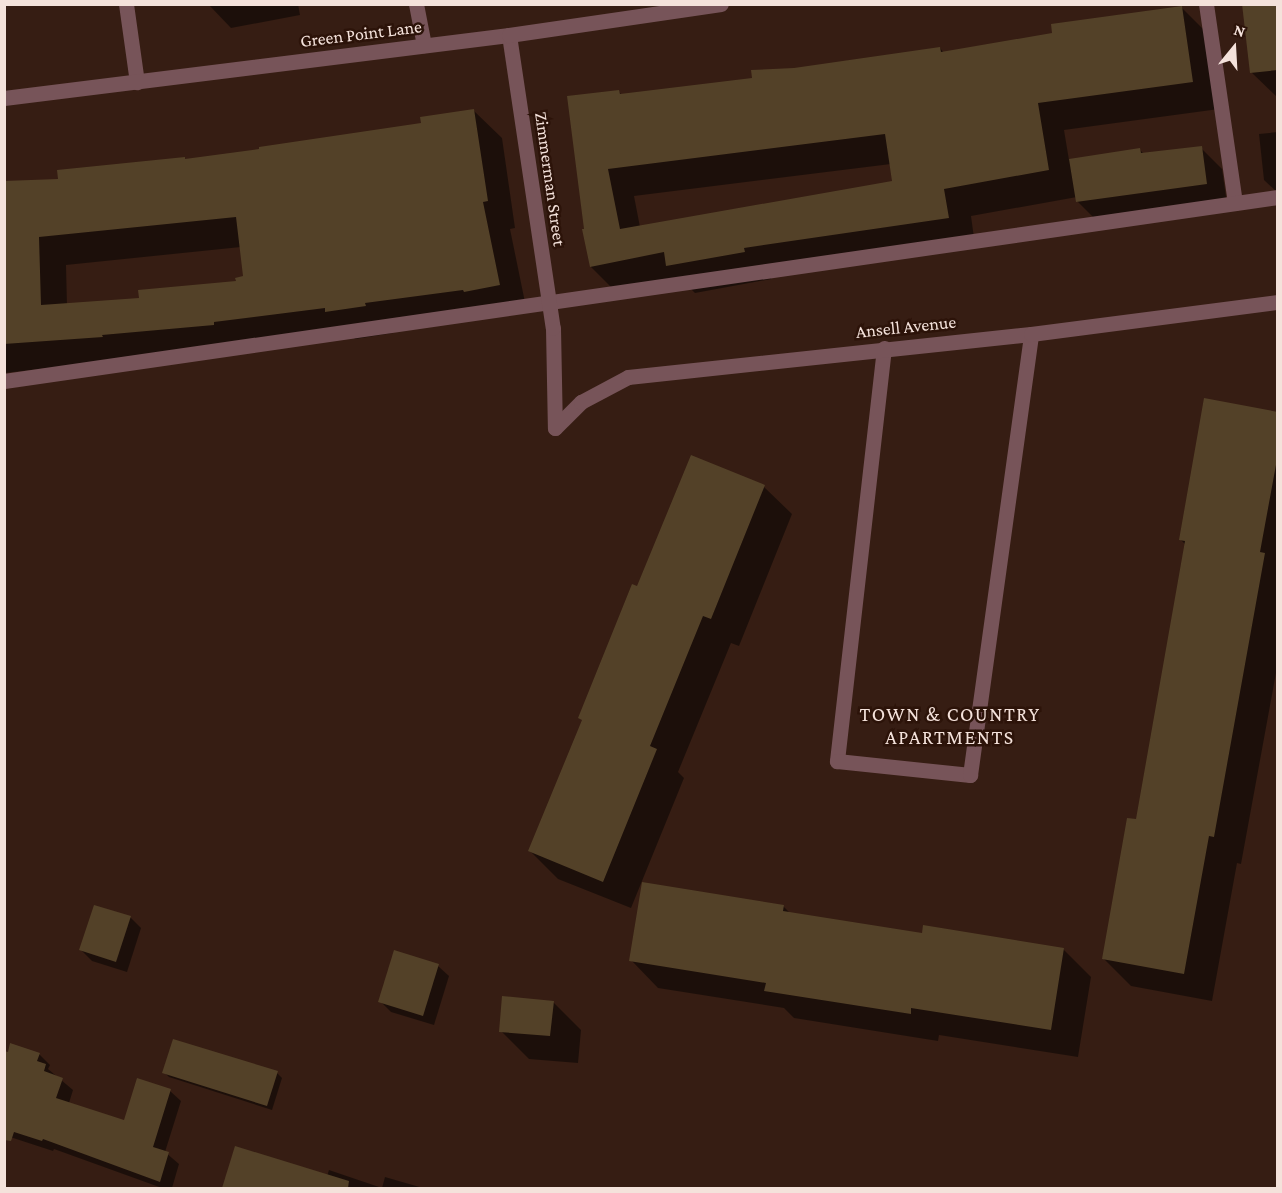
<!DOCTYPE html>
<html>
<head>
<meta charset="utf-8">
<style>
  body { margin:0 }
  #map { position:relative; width:1282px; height:1193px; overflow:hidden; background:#361d13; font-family:"Crimson Pro",serif }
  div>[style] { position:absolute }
  .shadow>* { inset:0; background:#0007 }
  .building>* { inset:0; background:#534128 }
  .service>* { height:15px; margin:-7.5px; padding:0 7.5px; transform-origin:7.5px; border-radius:7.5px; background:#775459 }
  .minor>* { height:15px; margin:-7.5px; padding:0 7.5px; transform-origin:7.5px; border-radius:7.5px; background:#775459 }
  span { translate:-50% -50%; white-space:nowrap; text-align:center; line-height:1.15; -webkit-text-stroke:5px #2c1309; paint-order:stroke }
  .street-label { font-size:18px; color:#f4e2db }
  .neighbourhood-label { font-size:20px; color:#f4e2db; letter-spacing:1.5px }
  .frame { position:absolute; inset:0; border:6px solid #f4e2db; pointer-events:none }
  .north { position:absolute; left:1204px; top:18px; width:60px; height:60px; -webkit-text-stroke:4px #2c1309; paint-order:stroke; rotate:18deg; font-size:16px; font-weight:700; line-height:24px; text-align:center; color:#f4e2db }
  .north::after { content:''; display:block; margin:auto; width:21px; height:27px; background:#f4e2db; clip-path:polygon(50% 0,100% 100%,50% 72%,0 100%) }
</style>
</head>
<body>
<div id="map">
  <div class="shadow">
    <div style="clip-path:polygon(208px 4px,298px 4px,300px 15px,231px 28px)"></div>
    <div style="clip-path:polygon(1278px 4px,1278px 98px,1251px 72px)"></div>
    <div style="clip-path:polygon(evenodd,1182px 8px,1209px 35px,1219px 109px,1064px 130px,1069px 160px,1140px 150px,1144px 154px,1201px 148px,1222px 169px,1227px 204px,1098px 222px,1077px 201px,1077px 197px,971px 216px,975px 245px,771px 275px,771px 279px,695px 293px,682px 280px,618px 294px,591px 267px,585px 230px,619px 92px,622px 95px,754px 79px,795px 70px,940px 48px,944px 53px,1054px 34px,1182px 8px,891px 164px,893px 182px,640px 227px,634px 196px,891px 164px)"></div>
    <div style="clip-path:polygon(evenodd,474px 111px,502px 138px,515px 228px,510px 229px,527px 312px,392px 330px,393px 333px,355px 339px,351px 335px,4px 373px,4px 183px,60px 181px,423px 124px,474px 111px,241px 247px,245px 278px,237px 283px,141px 299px,67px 305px,66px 265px,241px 247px)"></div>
    <div style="clip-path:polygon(1278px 132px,1278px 193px,1264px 180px,1259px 134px)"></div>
    <div style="clip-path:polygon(1278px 413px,1278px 662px,1241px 864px,1237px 863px,1212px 1001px,1131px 986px,1103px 958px,1137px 821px,1186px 545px,1180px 539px)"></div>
    <div style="clip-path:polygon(764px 487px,792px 514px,739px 646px,731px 643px,678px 772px,684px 778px,631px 908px,558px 879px,530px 851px,638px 588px)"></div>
    <div style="clip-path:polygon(783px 906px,790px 913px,923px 934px,1063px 949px,1091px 977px,1078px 1057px,939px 1035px,938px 1041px,794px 1018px,784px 1008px,658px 988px,631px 960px)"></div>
    <div style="clip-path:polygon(130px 917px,141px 928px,127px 972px,92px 961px,81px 950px)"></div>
    <div style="clip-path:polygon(438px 966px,449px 976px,434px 1025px,391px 1012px,380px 1001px)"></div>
    <div style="clip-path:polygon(553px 1002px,581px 1030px,578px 1063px,529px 1059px,501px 1031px)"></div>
    <div style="clip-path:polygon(39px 1054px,50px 1065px,48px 1069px,73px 1090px,69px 1103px,125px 1122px,170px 1091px,181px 1101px,165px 1152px,179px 1164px,172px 1188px,162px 1188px,54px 1149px,53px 1151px,4px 1135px)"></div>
    <div style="clip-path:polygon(164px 1072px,277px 1073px,282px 1078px,272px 1110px,169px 1077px)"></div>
    <div style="clip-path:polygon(236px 1148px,327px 1176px,329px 1170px,382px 1188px,385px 1177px,423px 1188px,224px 1188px)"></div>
  </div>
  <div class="building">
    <div style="clip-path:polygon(1242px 4px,1278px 4px,1278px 70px,1250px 73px)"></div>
    <div style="clip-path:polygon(evenodd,1182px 6px,1193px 82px,1038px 103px,1049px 170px,944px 189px,949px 218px,744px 248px,745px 252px,666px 266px,664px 252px,590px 267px,582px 229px,584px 229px,567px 96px,619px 90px,620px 94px,752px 78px,751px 70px,794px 68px,940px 47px,941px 52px,1052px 33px,1051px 24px,1182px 6px,885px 134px,892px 181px,620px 229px,608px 169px,885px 134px)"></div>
    <div style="clip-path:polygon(evenodd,474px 109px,488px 201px,483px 202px,500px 285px,464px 292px,463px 290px,365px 303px,366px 306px,325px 312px,325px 308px,214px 322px,214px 325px,102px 335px,103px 337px,4px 344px,4px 181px,58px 179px,57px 170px,185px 157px,185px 159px,259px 149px,259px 147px,421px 123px,420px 117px,474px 109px,236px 217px,243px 276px,235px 278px,236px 281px,138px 290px,139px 298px,41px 305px,39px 237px,236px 217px)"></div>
    <div style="clip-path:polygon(1202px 146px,1207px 184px,1076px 202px,1069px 159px,1140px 148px,1141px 153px)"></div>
    <div style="clip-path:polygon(1204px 398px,1278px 412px,1278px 454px,1260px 552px,1265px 553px,1214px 837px,1209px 836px,1184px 974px,1102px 959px,1127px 818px,1136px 819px,1185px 541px,1179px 540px)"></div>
    <div style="clip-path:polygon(691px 455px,765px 485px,711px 619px,703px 616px,650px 746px,657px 749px,603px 882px,528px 851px,582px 720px,578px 718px,632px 584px,637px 586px)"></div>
    <div style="clip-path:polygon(642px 882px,784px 905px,783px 911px,922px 933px,923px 925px,1064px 948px,1051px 1030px,911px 1008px,911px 1014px,764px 991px,766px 983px,629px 961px)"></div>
    <div style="clip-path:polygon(94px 905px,131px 916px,116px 962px,79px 950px)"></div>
    <div style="clip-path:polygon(394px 950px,439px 964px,423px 1016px,378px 1002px)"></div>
    <div style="clip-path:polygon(502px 996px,554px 1001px,550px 1036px,499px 1032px)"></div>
    <div style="clip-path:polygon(173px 1039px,278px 1071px,267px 1106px,162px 1073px)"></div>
    <div style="clip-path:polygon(10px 1043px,40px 1053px,37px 1061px,46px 1064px,44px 1071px,63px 1078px,56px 1098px,124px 1120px,137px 1078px,171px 1089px,153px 1147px,169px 1152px,160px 1182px,43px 1139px,42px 1141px,14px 1132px,11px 1141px,4px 1140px,4px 1051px,8px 1052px)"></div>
    <div style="clip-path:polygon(235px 1146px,349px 1181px,348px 1188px,222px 1188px)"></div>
  </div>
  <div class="service">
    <div style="left:416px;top:4px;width:42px;rotate:79deg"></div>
    <div style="left:1206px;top:4px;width:201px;rotate:81.7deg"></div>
    <div style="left:553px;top:328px;width:100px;rotate:88.9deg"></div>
    <div style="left:884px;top:348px;width:416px;rotate:96.5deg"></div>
    <div style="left:837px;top:761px;width:134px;rotate:6deg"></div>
    <div style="left:970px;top:775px;width:445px;rotate:-82.1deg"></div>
    <div style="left:4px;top:381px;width:1287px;rotate:-8.22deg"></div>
  </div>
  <div class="minor">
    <div style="left:126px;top:4px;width:79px;rotate:82deg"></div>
    <div style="left:509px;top:35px;width:296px;rotate:81.5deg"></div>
    <div style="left:4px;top:98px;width:509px;rotate:-7.11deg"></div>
    <div style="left:509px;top:35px;width:214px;rotate:-8.3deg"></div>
    <div style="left:555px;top:428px;width:37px;rotate:-45deg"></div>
    <div style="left:581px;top:402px;width:53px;rotate:-28deg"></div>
    <div style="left:628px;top:377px;width:405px;rotate:-6.1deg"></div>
    <div style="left:1031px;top:334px;width:249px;rotate:-7.4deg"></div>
  </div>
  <div class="street-label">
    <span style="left:361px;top:34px;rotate:-7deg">Green Point Lane</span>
    <span style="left:550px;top:179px;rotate:82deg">Zimmerman Street</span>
    <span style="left:906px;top:327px;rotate:-6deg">Ansell Avenue</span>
  </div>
  <div class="neighbourhood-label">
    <span style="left:950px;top:726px">TOWN &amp; COUNTRY<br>APARTMENTS</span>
  </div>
  <div class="frame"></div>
  <div class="north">N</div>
</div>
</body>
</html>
